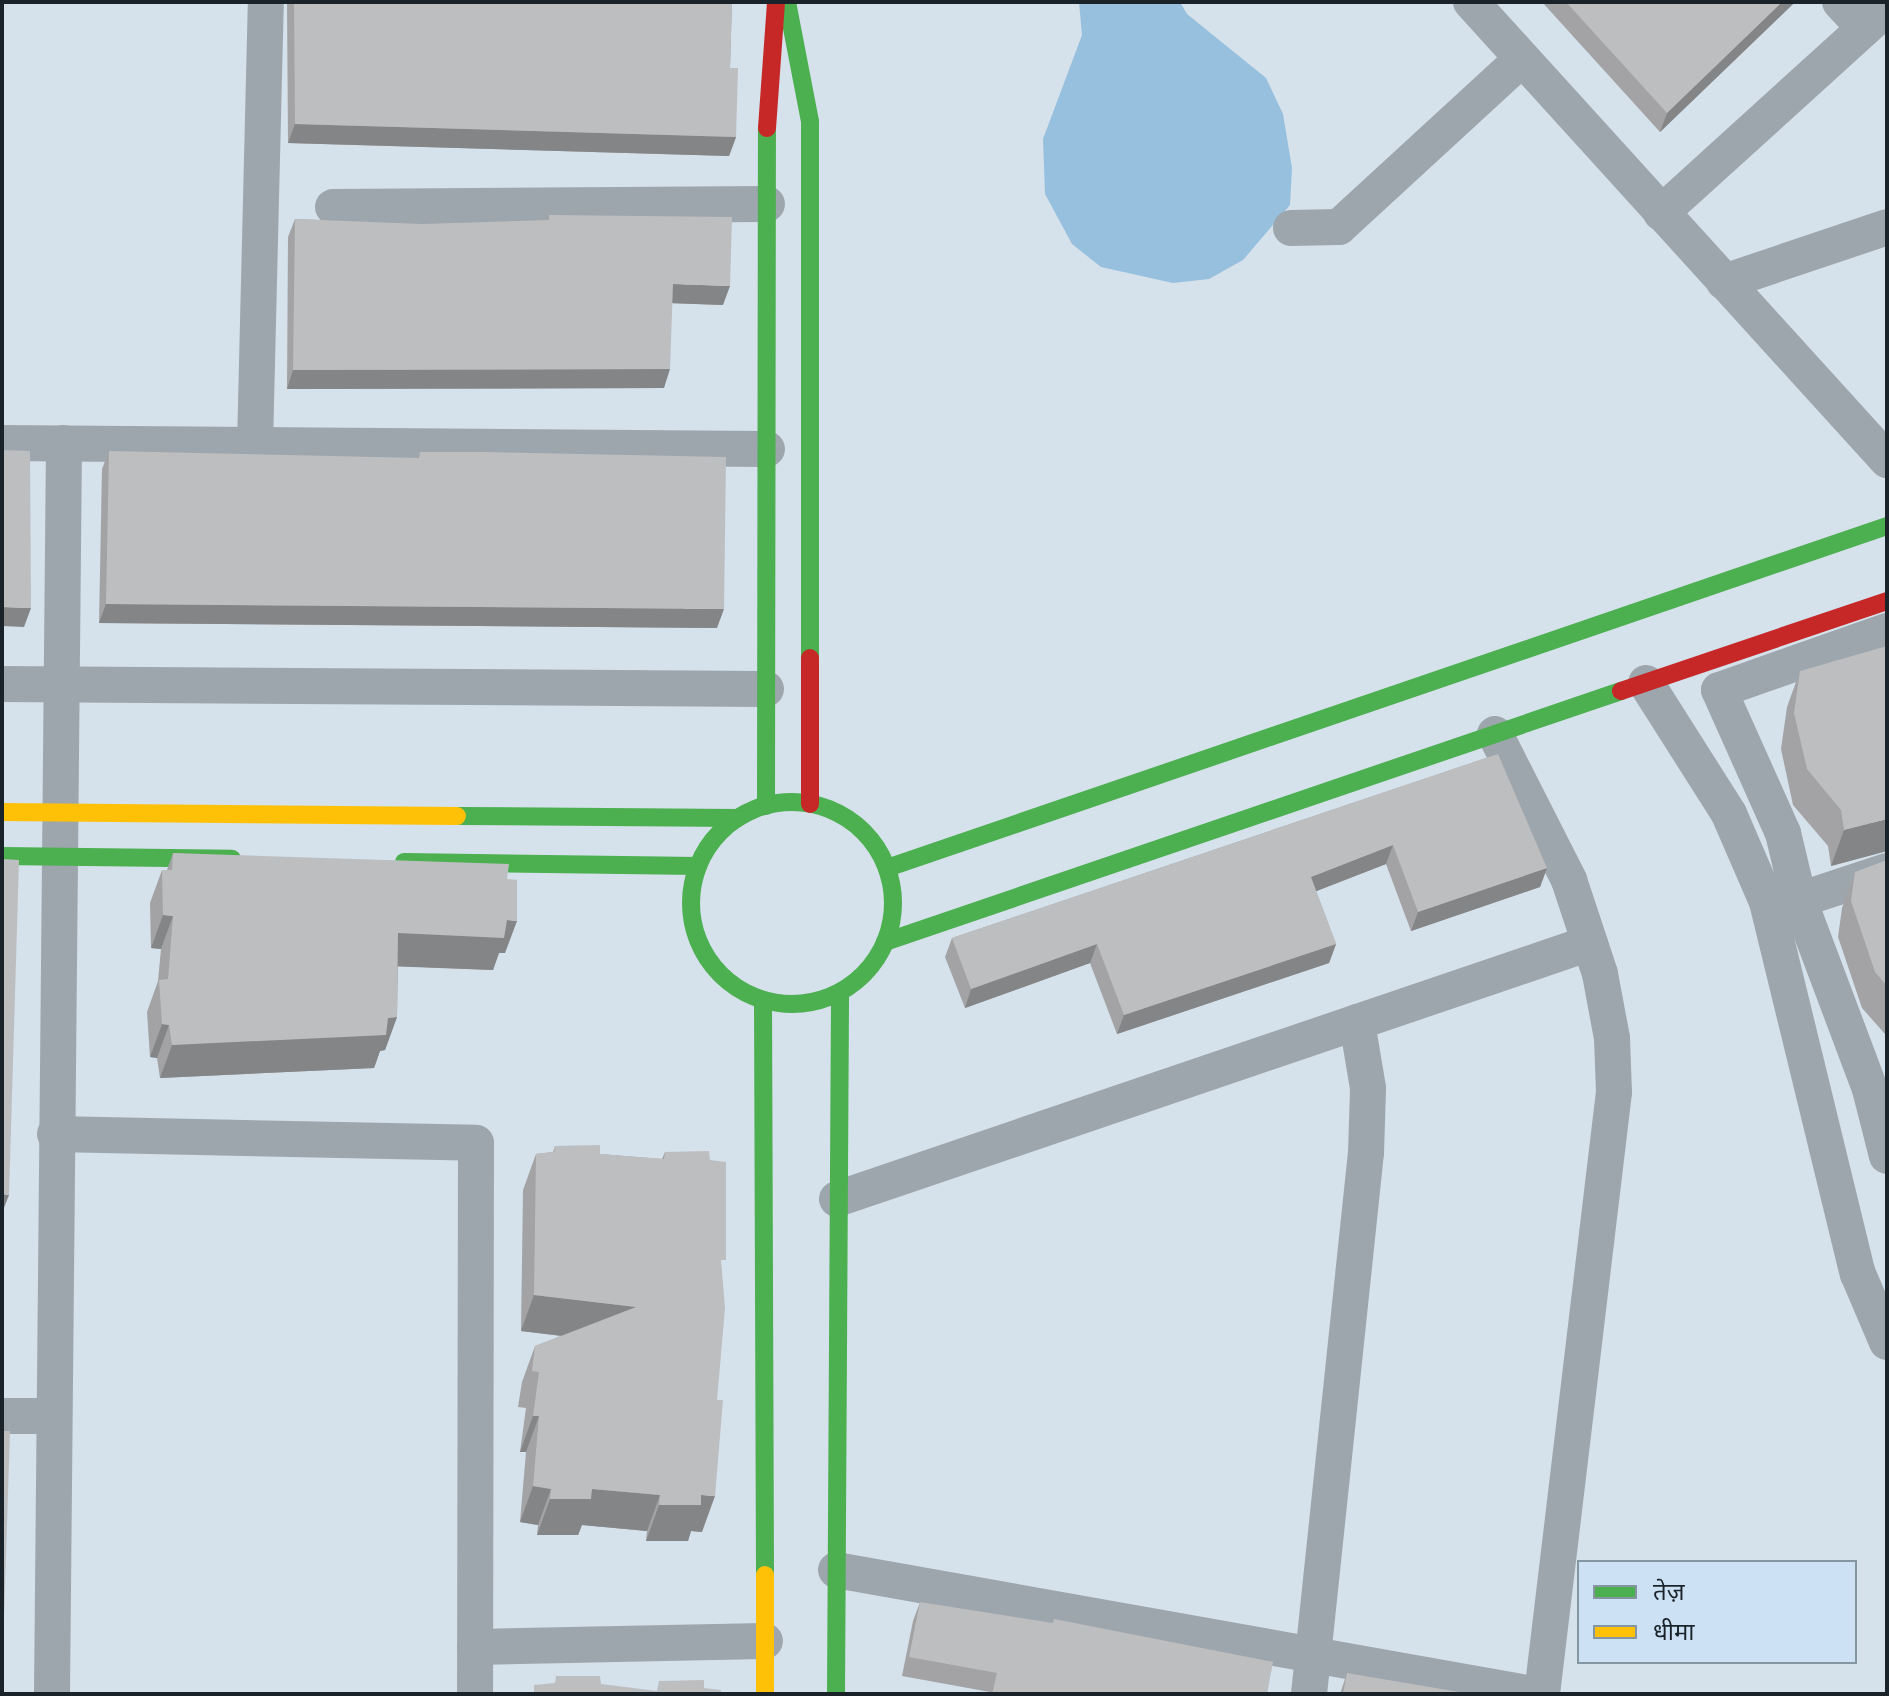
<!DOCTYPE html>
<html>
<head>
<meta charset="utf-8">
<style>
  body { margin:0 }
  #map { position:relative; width:1889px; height:1696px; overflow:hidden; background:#d5e1eb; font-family:"Noto Serif","Noto Sans Devanagari",serif }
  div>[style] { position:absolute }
  .water>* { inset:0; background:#97c0de }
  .street>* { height:36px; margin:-18px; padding:0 18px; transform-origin:18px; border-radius:18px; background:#9ea6ad }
  .fast>* { height:18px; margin:-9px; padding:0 9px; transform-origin:9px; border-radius:9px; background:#4caf50 }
  .fast>.ring { margin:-9px; padding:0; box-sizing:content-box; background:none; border:18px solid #4caf50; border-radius:50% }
  .slow>* { height:18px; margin:-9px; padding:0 9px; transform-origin:9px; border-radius:9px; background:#ffc107 }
  .jam>* { height:18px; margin:-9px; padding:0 9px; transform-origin:9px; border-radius:9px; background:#c62828 }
  .wall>* { inset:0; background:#a3a3a5 }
  .shaded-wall>* { inset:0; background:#848586 }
  .building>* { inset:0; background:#bdbec0 }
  span { translate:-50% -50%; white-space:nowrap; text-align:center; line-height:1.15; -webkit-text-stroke:6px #cce2f4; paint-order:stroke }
  .frame { position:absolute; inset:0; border:4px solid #1a2329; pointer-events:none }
  .legend { position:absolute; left:1577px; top:1560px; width:280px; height:104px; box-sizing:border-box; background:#cce2f4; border:2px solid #8596a3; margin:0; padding:10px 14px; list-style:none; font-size:24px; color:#1a2329 }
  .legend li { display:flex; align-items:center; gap:16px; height:40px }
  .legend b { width:40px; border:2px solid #8596a3 }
</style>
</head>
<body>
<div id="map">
  <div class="water">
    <div style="clip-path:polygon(1079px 2px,1180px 2px,1187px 14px,1266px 78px,1283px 114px,1292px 168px,1290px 205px,1243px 260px,1209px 279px,1173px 283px,1101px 267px,1072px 244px,1045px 194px,1043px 139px,1082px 35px)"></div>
  </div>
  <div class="street">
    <div style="left:1471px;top:2px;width:619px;rotate:47.75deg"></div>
    <div style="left:1840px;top:2px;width:35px;rotate:47deg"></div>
    <div style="left:333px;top:207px;width:434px;rotate:-0.4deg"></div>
    <div style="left:1661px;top:213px;width:305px;rotate:-42.2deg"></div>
    <div style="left:1291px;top:228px;width:48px;rotate:-1.2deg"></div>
    <div style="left:1339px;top:227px;width:248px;rotate:-42.6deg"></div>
    <div style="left:1724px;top:282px;width:172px;rotate:-18.6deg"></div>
    <div style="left:2px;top:443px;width:765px;rotate:0.45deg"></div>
    <div style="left:255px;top:445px;width:443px;rotate:-88.6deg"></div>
    <div style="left:1887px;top:631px;width:178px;rotate:160.6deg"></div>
    <div style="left:1719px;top:690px;width:157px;rotate:65.9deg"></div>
    <div style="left:1783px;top:833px;width:69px;rotate:76.6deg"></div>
    <div style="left:1799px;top:900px;width:202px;rotate:69.4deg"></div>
    <div style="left:1870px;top:1089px;width:69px;rotate:75.8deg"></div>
    <div style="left:1646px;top:683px;width:155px;rotate:57.6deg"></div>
    <div style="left:1729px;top:814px;width:96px;rotate:66.6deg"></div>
    <div style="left:1767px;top:902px;width:383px;rotate:76.3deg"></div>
    <div style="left:1858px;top:1274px;width:74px;rotate:66.9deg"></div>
    <div style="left:2px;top:684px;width:764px;rotate:0.37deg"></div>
    <div style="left:1495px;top:734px;width:164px;rotate:63.1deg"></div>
    <div style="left:1569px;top:880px;width:99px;rotate:71.7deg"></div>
    <div style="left:1600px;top:974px;width:65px;rotate:79.4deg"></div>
    <div style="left:1612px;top:1038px;width:54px;rotate:87.9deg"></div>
    <div style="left:1614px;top:1092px;width:606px;rotate:96.82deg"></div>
    <div style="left:1799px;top:900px;width:93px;rotate:-18.2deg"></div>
    <div style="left:55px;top:1134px;width:421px;rotate:1.2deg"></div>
    <div style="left:476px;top:1143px;width:551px;rotate:90.1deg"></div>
    <div style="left:837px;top:1199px;width:795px;rotate:-18.78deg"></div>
    <div style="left:2px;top:1416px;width:51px"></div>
    <div style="left:836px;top:1570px;width:708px;rotate:10.09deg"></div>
    <div style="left:475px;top:1647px;width:290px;rotate:-1.2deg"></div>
    <div style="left:52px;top:1694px;width:1251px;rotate:-89.45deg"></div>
    <div style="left:1309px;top:1694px;width:544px;rotate:-83.99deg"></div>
    <div style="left:1366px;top:1153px;width:65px;rotate:-88.2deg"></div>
    <div style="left:1368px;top:1088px;width:67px;rotate:-99.5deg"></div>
  </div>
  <div class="fast">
    <div style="left:787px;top:2px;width:122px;rotate:79.1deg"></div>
    <div style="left:810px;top:122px;width:536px;rotate:90deg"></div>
    <div class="ring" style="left:691px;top:802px;width:184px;height:184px"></div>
    <div style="left:766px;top:806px;width:678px;rotate:-89.92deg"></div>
    <div style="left:457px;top:816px;width:281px;rotate:0.4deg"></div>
    <div style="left:2px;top:856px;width:230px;rotate:0.7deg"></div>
    <div style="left:404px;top:862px;width:294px;rotate:0.8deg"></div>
    <div style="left:887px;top:868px;width:1057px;rotate:-18.88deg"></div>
    <div style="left:885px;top:942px;width:778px;rotate:-18.83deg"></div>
    <div style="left:763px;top:1000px;width:575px;rotate:89.8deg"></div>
    <div style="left:836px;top:1694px;width:702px;rotate:-89.67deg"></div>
  </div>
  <div class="slow">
    <div style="left:2px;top:812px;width:455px;rotate:0.5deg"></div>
    <div style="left:765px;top:1575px;width:119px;rotate:90deg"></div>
  </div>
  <div class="jam">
    <div style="left:767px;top:128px;width:126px;rotate:-85.9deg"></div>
    <div style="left:810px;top:658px;width:146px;rotate:90deg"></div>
    <div style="left:1621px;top:691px;width:281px;rotate:-18.7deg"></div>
  </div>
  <div class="wall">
    <div style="clip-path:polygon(287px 2px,732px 2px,730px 68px,736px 137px,729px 156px,288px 143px)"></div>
    <div style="clip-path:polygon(1542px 2px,1794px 2px,1793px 4px,1660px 132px)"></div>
    <div style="clip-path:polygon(549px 215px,723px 305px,672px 303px,664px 388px,287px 389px,288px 237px,295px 219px,422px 224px,547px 220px)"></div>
    <div style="clip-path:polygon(109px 451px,418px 458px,420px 452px,717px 628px,99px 623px,102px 469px)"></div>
    <div style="clip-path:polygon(1800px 671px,1887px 851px,1831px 866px,1828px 846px,1793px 805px,1781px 749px,1787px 707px)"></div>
    <div style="clip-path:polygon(1498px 754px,1547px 868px,1540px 887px,1411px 931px,1386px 864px,1316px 891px,1336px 944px,1329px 963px,1117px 1034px,1090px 963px,965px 1008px,945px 957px,952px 938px)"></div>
    <div style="clip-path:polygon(173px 853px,507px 879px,505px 953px,499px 953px,493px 970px,398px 966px,397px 1017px,385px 1050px,380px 1051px,374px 1068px,160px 1078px,157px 1058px,150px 1057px,147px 1012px,158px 981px,161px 949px,151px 948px,150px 903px,162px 870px,167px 870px)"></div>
    <div style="clip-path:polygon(1887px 860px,1887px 1043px,1885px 1034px,1862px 1008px,1838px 937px,1842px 908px,1855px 872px)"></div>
    <div style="clip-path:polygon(555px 1146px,600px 1154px,662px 1159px,665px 1152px,722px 1271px,702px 1532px,691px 1531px,688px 1541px,646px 1541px,647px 1531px,582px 1525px,578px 1535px,537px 1535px,538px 1525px,520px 1522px,526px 1452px,520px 1452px,526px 1408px,518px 1407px,522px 1382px,535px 1346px,561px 1336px,521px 1331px,523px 1190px,536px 1154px,553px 1152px)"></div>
    <div style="clip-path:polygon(920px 1602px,1053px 1623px,1054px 1619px,1267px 1694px,989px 1694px,990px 1692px,902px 1676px,913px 1621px)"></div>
    <div style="clip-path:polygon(1347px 1673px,1471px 1694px,1340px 1694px)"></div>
  </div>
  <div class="shaded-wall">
    <div style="clip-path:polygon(1782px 2px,1794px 2px,1793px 4px,1660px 132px,1667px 113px)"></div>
    <div style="clip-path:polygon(295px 124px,736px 137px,729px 156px,288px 143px)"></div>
    <div style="clip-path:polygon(673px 284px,730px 286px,723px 305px,666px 303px)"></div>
    <div style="clip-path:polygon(670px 369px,664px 388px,287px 389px,293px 370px)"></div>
    <div style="clip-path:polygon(106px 604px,724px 609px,717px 628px,99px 623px)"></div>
    <div style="clip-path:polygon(2px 607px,31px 608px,24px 627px,2px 626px)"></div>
    <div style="clip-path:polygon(1887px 819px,1887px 851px,1831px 866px,1844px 830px)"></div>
    <div style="clip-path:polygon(1393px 845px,1386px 864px,1304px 896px,1311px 877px)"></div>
    <div style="clip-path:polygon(1547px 868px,1540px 887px,1411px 931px,1418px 912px)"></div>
    <div style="clip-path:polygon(163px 915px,173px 916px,161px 949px,151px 948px)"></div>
    <div style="clip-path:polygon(507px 920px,517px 921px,505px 953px,499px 953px,493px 970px,386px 966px,398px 933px)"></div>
    <div style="clip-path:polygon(1097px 944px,1090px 963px,965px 1008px,971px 989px)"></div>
    <div style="clip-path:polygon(1336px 944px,1329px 963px,1117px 1034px,1124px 1015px)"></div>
    <div style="clip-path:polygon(397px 1017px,385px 1050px,380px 1051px,374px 1068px,160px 1078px,172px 1045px)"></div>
    <div style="clip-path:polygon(162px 1024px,169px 1025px,157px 1058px,150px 1057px)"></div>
    <div style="clip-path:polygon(2px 1194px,9px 1195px,2px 1213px)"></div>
    <div style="clip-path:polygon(534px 1295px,636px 1307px,623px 1343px,521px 1331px)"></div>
    <div style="clip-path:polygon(533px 1416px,539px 1416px,526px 1452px,520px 1452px)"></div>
    <div style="clip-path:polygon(533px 1486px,551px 1489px,538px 1525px,520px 1522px)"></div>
    <div style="clip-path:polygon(592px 1489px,660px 1495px,647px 1531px,582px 1525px,578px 1535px,537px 1535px,550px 1499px)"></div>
    <div style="clip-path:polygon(701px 1495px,715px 1496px,702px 1532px,691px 1531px,688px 1541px,646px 1541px,659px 1505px)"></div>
  </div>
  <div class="building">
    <div style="clip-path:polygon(294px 2px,732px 2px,730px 68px,738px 68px,736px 137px,295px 124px)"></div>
    <div style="clip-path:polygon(1566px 2px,1782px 2px,1667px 113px)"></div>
    <div style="clip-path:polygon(549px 215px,732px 217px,730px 286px,673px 284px,670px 369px,293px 370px,295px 219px,422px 224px,549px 220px)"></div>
    <div style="clip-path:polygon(2px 450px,30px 451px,31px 608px,2px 607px)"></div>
    <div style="clip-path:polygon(109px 451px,419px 458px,420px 452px,484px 452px,726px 457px,724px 609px,106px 604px)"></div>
    <div style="clip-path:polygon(1887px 646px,1887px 819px,1844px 830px,1841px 810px,1807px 769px,1794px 713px,1800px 671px)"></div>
    <div style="clip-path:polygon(1498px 754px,1547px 868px,1418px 912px,1393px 845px,1311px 877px,1336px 944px,1124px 1015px,1097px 944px,971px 989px,952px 938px)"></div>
    <div style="clip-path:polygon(173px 853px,509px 864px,507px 879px,517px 880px,517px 921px,507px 920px,504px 938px,398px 933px,397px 1017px,388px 1018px,386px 1035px,172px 1045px,169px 1025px,162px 1024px,159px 980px,168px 979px,173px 916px,163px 915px,162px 870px,172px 870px)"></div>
    <div style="clip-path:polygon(2px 859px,19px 860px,9px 1195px,2px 1194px)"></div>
    <div style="clip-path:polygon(1887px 860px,1887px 986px,1875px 972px,1851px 901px,1855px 872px)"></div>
    <div style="clip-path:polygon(600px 1145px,600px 1154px,664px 1159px,665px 1152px,709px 1151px,710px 1160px,726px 1162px,726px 1260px,721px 1260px,725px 1308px,717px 1400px,723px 1400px,715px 1496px,701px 1495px,701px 1505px,659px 1505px,660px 1495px,592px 1489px,591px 1499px,550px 1499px,551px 1489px,533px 1486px,539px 1416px,533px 1416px,539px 1372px,532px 1371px,535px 1346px,636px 1307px,534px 1295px,536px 1154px,554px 1152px,555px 1146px)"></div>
    <div style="clip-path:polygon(2px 1431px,10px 1431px,3px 1649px,2px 1649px)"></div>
    <div style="clip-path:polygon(920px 1602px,1053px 1623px,1054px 1619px,1273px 1662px,1267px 1694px,992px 1694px,997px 1673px,909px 1657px)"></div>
    <div style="clip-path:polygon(1347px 1673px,1471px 1694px,1343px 1694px)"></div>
    <div style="clip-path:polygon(556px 1676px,600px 1676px,601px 1684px,657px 1691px,659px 1681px,704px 1680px,704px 1688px,721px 1690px,721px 1694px,534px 1694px,534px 1685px,555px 1683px)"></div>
  </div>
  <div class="frame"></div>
  <ul class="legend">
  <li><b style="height:10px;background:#4caf50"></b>तेज़</li>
  <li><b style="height:10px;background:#ffc107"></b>धीमा</li>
  </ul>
</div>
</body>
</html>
